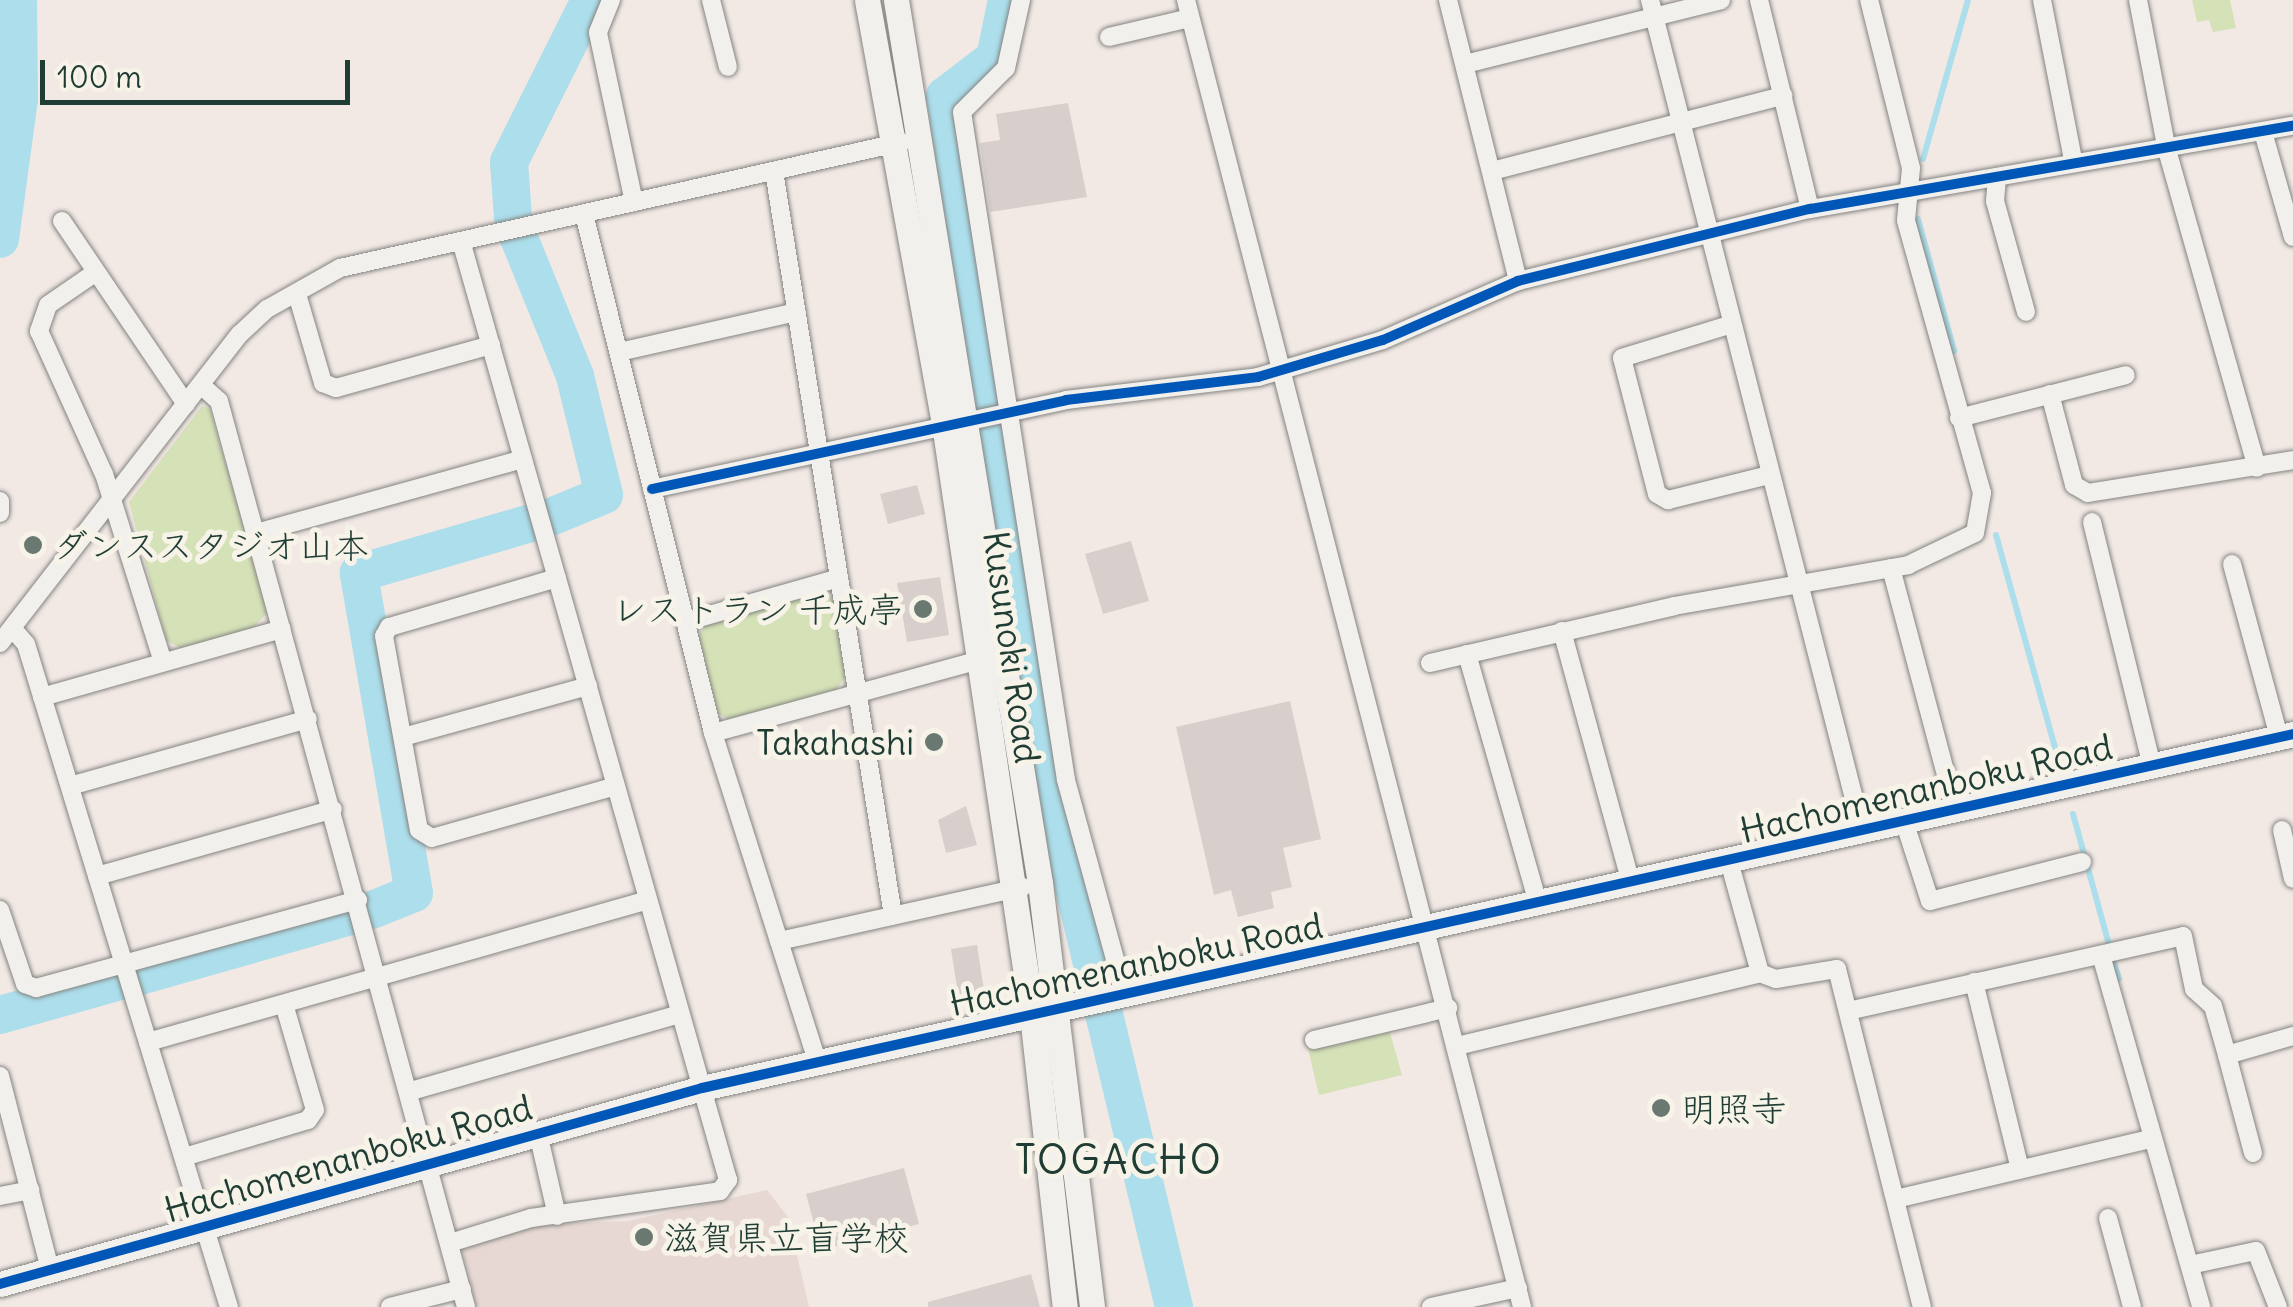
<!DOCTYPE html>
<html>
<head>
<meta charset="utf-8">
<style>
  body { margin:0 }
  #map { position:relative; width:2293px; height:1307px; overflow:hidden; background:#f2e8e4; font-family:Delius,"Klee One",sans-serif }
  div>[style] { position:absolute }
  .built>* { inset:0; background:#e8d8d3 }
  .green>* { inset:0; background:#d5e1b7 }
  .stream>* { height:6px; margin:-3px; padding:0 3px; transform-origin:3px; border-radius:3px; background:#acdeeb }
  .river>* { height:38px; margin:-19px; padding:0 19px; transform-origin:19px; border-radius:19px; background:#acdeeb }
  .building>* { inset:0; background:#d8cfcc }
  .roads { filter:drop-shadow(0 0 2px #838481) drop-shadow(0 0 2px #838481) }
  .street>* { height:18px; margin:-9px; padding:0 9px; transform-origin:9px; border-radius:9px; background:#f2f0ec }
  .secondary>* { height:25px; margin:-12.5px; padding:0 12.5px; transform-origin:12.5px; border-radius:12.5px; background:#f2f0ec }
  .cycleway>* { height:10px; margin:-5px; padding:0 5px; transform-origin:5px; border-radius:5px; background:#0057b8 }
  .dots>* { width:28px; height:28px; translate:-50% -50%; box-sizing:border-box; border:5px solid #f7f3e8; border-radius:50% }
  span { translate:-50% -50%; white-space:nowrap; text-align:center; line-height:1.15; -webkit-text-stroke:10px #f7f3e8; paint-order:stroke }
  .poi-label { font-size:35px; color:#1f3d34 }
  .left { translate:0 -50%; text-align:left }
  .right { translate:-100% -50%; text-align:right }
  .street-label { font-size:35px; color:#1f3d34 }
  .quarter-label { font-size:40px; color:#1f3d34; letter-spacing:2.5px }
  .scale { position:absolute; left:40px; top:60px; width:310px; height:45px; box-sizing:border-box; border:5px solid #1f3d34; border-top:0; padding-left:12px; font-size:30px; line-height:35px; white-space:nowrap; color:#1f3d34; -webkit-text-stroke:8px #f7f3e8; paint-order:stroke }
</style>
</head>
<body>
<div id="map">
  <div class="built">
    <div style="clip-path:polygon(767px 1190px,788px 1217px,809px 1307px,477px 1307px,462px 1249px,530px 1225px,628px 1221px)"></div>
  </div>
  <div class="green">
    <div style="clip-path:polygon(2192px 0,2230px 0,2236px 28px,2213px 32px,2209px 20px,2197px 22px)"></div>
    <div style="clip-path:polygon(202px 406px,210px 409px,268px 612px,254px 627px,182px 649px,166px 640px,129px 502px)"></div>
    <div style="clip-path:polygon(822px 591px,833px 598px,845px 677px,836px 690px,729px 720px,718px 713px,698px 635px,707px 624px)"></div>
    <div style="clip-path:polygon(1389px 1029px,1402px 1075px,1319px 1095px,1308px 1049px)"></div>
  </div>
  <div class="stream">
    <div style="left:1923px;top:159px;width:165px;rotate:-74.2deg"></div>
    <div style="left:1918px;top:219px;width:137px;rotate:74.7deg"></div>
    <div style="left:1996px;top:535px;width:240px;rotate:74.5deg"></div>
    <div style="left:2073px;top:814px;width:132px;rotate:74.6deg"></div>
    <div style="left:2112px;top:956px;width:24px;rotate:73deg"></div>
  </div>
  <div class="river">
    <div style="left:1007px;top:0;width:59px;rotate:101.7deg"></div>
    <div style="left:995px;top:58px;width:63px;rotate:142.8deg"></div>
    <div style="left:945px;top:96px;width:730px;rotate:81.17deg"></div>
    <div style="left:1057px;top:817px;width:504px;rotate:76.57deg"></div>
    <div style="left:513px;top:218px;width:56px;rotate:-94.1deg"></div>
    <div style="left:509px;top:162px;width:181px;rotate:-63.4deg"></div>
    <div style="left:519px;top:238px;width:149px;rotate:67.9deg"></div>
    <div style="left:575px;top:376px;width:122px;rotate:76.3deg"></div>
    <div style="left:604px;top:495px;width:57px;rotate:157.5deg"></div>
    <div style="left:0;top:239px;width:142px;rotate:-82.3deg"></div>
    <div style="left:19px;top:98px;width:98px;rotate:-90.6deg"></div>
    <div style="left:372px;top:910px;width:45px;rotate:-22deg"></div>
    <div style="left:414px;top:893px;width:325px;rotate:-99.8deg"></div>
    <div style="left:359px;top:573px;width:179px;rotate:-16.2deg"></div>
    <div style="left:140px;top:976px;width:219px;rotate:-15.9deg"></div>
    <div style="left:0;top:1015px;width:122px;rotate:-15.8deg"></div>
  </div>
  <div class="building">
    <div style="clip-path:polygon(1068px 103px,1087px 197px,990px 212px,980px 143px,1000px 140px,996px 114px)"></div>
    <div style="clip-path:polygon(917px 485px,925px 514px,888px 524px,880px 494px)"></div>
    <div style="clip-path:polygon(1131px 541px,1149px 601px,1103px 614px,1085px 554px)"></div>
    <div style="clip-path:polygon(940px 577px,949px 635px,907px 642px,897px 583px)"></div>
    <div style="clip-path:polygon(1290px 701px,1321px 839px,1283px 848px,1292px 887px,1271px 892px,1274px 908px,1238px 917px,1231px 890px,1214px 895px,1176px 727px)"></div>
    <div style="clip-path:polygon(966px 806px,977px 845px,946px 853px,938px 820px)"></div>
    <div style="clip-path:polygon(977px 945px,985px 997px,959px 1001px,951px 949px)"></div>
    <div style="clip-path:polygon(904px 1168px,919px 1224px,821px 1250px,806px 1194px)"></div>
    <div style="clip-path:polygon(1031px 1274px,1040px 1307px,928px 1307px,928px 1302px)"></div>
  </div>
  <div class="roads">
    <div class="street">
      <div style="left:611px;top:0;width:35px;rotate:112deg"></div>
      <div style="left:598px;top:33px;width:173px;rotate:78deg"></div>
      <div style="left:711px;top:0;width:69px;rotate:75.8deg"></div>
      <div style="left:1021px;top:0;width:70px;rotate:102.4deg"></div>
      <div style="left:1006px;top:68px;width:62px;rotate:135deg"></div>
      <div style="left:962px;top:112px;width:676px;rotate:81.15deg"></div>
      <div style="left:1066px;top:780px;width:223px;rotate:74.7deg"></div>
      <div style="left:1186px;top:0;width:1349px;rotate:75.58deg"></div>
      <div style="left:1448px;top:0;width:290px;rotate:76deg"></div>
      <div style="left:1650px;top:0;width:857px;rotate:75.67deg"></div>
      <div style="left:1759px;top:0;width:215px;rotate:76.3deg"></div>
      <div style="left:2042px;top:0;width:162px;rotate:79deg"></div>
      <div style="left:2138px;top:0;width:153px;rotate:79.1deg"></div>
      <div style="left:2167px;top:150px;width:330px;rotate:74.2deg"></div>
      <div style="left:1109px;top:37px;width:83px;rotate:-13.2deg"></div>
      <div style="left:1465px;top:64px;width:264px;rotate:-14deg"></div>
      <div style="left:2263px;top:132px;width:109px;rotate:74.1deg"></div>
      <div style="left:774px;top:171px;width:754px;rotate:80.92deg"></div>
      <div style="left:1492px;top:171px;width:301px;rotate:-14.5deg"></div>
      <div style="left:1997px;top:178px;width:23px;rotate:95deg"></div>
      <div style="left:1995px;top:201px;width:115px;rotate:74.4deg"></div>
      <div style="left:584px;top:214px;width:535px;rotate:76.04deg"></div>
      <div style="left:713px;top:733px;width:344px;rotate:72.4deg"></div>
      <div style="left:62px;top:221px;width:221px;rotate:55.9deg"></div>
      <div style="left:96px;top:272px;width:58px;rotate:145.5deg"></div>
      <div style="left:48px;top:305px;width:28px;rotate:109deg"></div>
      <div style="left:39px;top:331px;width:157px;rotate:65.6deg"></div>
      <div style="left:104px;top:474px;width:197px;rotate:72.6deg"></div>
      <div style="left:297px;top:294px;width:93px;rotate:73.7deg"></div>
      <div style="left:323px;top:383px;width:14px;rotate:21deg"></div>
      <div style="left:336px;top:388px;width:161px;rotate:-15.5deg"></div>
      <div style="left:1729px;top:325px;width:112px;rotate:162.9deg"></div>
      <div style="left:1622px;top:358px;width:140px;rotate:75.6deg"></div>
      <div style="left:1657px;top:494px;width:13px;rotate:29deg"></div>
      <div style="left:1668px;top:500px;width:104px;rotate:-13.9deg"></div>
      <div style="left:619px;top:352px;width:182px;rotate:-12.7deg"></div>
      <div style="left:201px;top:385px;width:24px;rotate:42deg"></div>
      <div style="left:219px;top:401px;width:939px;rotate:74.75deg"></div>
      <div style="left:2050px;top:394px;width:94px;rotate:75.2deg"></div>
      <div style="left:2074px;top:485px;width:16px;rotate:30deg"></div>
      <div style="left:2088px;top:493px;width:208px;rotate:-9.1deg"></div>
      <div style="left:1959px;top:418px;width:172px;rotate:-14.4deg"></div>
      <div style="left:652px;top:489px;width:423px;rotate:-12.1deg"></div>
      <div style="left:1066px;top:400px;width:193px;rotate:-6.8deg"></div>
      <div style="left:1258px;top:377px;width:130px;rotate:-16.5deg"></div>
      <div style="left:1383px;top:340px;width:147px;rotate:-23.6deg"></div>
      <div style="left:1518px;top:281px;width:301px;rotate:-13.9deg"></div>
      <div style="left:1810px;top:209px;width:490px;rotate:-9.8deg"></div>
      <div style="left:0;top:501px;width:12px;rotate:90deg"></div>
      <div style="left:2092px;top:522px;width:251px;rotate:76.2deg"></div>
      <div style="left:256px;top:533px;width:277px;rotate:-15.5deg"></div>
      <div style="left:2232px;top:564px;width:179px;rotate:74.8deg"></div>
      <div style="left:1891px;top:568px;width:249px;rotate:75.1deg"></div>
      <div style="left:557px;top:578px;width:175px;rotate:163.7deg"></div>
      <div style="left:389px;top:627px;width:10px;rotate:119deg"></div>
      <div style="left:384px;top:636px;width:197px;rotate:79.8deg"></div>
      <div style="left:419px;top:830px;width:15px;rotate:32deg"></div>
      <div style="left:432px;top:838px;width:191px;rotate:-15.8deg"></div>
      <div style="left:685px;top:622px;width:160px;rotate:-15.9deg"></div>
      <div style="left:12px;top:628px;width:21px;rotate:49deg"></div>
      <div style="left:26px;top:644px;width:693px;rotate:72.98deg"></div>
      <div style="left:1562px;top:631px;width:261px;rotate:74.7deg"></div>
      <div style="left:0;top:643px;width:391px;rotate:-52.2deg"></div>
      <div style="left:240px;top:334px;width:37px;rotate:-43deg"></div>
      <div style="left:267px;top:309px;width:84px;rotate:-29.3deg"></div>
      <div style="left:340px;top:268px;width:576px;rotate:-12.64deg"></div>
      <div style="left:1467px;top:654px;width:260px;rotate:74.1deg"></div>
      <div style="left:1430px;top:663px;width:251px;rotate:-13.1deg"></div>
      <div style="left:1674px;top:606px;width:238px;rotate:-9.9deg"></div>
      <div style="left:1908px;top:565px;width:74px;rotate:-25.5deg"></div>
      <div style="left:1975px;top:533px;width:41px;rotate:-80.1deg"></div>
      <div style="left:1982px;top:493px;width:283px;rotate:-105.6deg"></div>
      <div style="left:1906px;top:220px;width:52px;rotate:-84.5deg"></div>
      <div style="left:1911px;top:168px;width:173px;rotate:-104deg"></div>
      <div style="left:42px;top:697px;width:249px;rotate:-15.8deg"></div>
      <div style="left:713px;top:733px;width:284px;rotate:-15.3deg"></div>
      <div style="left:403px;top:737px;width:192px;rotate:-15.4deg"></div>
      <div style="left:70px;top:786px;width:247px;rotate:-15.7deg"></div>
      <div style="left:1904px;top:821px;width:84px;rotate:72deg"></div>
      <div style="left:1930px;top:901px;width:157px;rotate:-14.4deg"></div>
      <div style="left:2282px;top:830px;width:50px;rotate:77.3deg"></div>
      <div style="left:1729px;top:861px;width:116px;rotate:74.5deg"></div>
      <div style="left:97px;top:876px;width:245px;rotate:-15.8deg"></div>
      <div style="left:0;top:910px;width:78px;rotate:71.3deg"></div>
      <div style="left:25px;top:984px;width:12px;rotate:20deg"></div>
      <div style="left:36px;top:988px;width:334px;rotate:-15.3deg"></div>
      <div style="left:779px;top:941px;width:250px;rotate:-12.5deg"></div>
      <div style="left:2101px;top:955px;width:366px;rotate:74.1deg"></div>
      <div style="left:1974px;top:982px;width:193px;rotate:76.2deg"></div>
      <div style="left:1848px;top:1011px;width:343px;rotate:-12.6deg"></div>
      <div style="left:2183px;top:936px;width:54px;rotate:78.3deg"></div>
      <div style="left:2194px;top:989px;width:25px;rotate:42deg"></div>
      <div style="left:2213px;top:1006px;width:51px;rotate:74.1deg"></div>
      <div style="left:1314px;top:1040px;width:138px;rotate:-13.4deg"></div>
      <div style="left:148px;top:1042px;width:520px;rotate:-15.85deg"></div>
      <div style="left:1457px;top:1046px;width:312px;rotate:-13.5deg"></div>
      <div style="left:1760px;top:973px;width:17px;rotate:21deg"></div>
      <div style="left:1776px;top:979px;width:62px;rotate:-9.3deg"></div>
      <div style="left:1837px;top:969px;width:349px;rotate:75.9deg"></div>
      <div style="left:0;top:1076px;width:200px;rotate:75.5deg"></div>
      <div style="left:411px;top:1091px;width:280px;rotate:-16deg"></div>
      <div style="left:538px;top:1133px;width:85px;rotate:77.1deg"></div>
      <div style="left:2253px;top:1153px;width:101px;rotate:-104.9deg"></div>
      <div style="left:2227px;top:1055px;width:69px;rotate:-16.1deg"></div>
      <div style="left:184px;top:1157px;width:129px;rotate:-16.6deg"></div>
      <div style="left:308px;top:1120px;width:12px;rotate:-55deg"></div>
      <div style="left:315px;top:1110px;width:110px;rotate:-106.3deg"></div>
      <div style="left:0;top:1196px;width:31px;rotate:-11deg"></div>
      <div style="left:1896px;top:1199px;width:260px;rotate:-13.3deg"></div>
      <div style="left:2108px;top:1218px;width:92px;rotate:74.9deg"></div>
      <div style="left:453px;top:1242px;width:82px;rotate:-17.1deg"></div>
      <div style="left:531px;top:1218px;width:191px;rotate:-8.1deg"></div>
      <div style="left:720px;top:1191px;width:14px;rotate:-54deg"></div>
      <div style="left:728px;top:1180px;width:976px;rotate:-105.87deg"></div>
      <div style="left:2190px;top:1265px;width:67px;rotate:-12deg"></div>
      <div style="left:2256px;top:1251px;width:60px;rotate:68.6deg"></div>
      <div style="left:390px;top:1307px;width:74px;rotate:-14deg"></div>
      <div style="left:1431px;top:1307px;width:89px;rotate:-12.3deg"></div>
    </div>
    <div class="secondary">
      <div style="left:867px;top:0;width:431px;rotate:79.7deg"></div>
      <div style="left:944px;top:424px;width:598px;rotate:81.53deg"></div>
      <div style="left:1032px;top:1015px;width:294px;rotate:83.6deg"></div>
      <div style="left:896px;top:0;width:895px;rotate:80.74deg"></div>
      <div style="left:1040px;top:883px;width:427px;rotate:83deg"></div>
      <div style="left:0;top:1284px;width:729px;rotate:-15.6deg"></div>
      <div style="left:702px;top:1088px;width:1630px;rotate:-12.54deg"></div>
    </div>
  </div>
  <div class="cycleway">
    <div style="left:652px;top:489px;width:423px;rotate:-12.1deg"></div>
    <div style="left:1066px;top:400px;width:193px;rotate:-6.8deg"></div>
    <div style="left:1258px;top:377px;width:130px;rotate:-16.5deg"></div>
    <div style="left:1383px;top:340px;width:147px;rotate:-23.6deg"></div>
    <div style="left:1518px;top:281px;width:301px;rotate:-13.9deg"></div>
    <div style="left:1810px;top:209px;width:490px;rotate:-9.8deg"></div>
    <div style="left:0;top:1284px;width:729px;rotate:-15.6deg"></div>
    <div style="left:702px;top:1088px;width:1630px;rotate:-12.54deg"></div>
  </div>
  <div class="dots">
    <div style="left:33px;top:545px;background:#697972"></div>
    <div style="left:923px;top:609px;background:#697972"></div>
    <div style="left:934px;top:742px;background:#697972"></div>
    <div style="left:1661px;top:1108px;background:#697972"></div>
    <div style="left:644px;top:1237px;background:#697972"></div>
  </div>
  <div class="poi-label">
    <span class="left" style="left:53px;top:545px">ダンススタジオ山本</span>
    <span class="right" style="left:903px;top:609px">レストラン 千成亭</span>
    <span class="right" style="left:914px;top:742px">Takahashi</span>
    <span class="left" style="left:1681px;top:1108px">明照寺</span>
    <span class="left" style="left:664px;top:1237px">滋賀県立盲学校</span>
  </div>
  <div class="street-label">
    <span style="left:1012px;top:647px;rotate:82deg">Kusunoki Road</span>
    <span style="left:1926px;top:788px;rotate:-13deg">Hachomenanboku Road</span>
    <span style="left:1136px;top:964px;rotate:-12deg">Hachomenanboku Road</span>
    <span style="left:348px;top:1158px;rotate:-16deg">Hachomenanboku Road</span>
  </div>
  <div class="quarter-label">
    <span style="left:1119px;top:1160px">TOGACHO</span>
  </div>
  <div class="scale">100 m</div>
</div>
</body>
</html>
